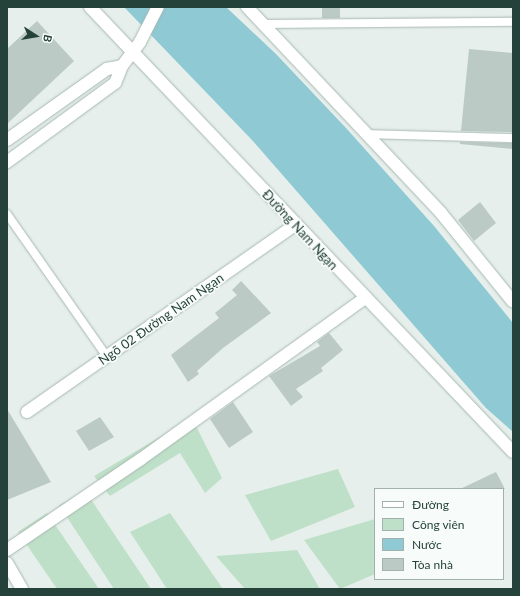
<!DOCTYPE html>
<html>
<head>
<meta charset="utf-8">
<style>
  body { margin:0 }
  #map { position:relative; width:520px; height:596px; overflow:hidden; background:#e6efeb; font-family:Lato,sans-serif }
  div>[style] { position:absolute }
  .green>* { inset:0; background:#bfe0c8 }
  .water>* { inset:0; background:#8ec9d4 }
  .building>* { inset:0; background:#bbcac4 }
  .roads { filter:drop-shadow(0 0 1px #a8b8b2) drop-shadow(0 0 1px #a8b8b2) }
  .lane>* { height:8px; margin:-4px; padding:0 4px; transform-origin:4px; border-radius:4px; background:#fff }
  .street>* { height:12px; margin:-6px; padding:0 6px; transform-origin:6px; border-radius:6px; background:#fff }
  span { translate:-50% -50%; white-space:nowrap; text-align:center; line-height:1.15; -webkit-text-stroke:3.5px #f7fbf9; paint-order:stroke }
  .street-label { font-size:13px; color:#24423a }
  .frame { position:absolute; inset:0; border:8px solid #24423a; pointer-events:none }
  .legend { position:absolute; left:374px; top:488px; width:130px; height:92px; box-sizing:border-box; background:#f7fbf9; border:1px solid #a3b1ad; margin:0; padding:5px 7px; list-style:none; font-size:12px; color:#24423a }
  .legend li { display:flex; align-items:center; gap:8px; height:20px }
  .legend b { width:20px; border:1px solid #a3b1ad }
  .north { position:absolute; left:16px; top:16px; width:40px; height:40px; -webkit-text-stroke:3px #f7fbf9; paint-order:stroke; rotate:102deg; font-size:11px; font-weight:700; line-height:16px; text-align:center; color:#24423a }
  .north::after { content:''; display:block; margin:auto; width:14px; height:18px; background:#24423a; clip-path:polygon(50% 0,100% 100%,50% 72%,0 100%) }
</style>
</head>
<body>
<div id="map">
  <div class="green">
    <div style="clip-path:polygon(192px 418px,222px 478px,205px 493px,180px 453px,110px 496px,94px 476px)"></div>
    <div style="clip-path:polygon(338px 469px,355px 507px,271px 541px,245px 495px)"></div>
    <div style="clip-path:polygon(86px 492px,151px 589px,114px 589px,59px 505px)"></div>
    <div style="clip-path:polygon(47px 513px,99px 589px,57px 589px,18px 532px)"></div>
    <div style="clip-path:polygon(170px 513px,223px 589px,167px 589px,130px 532px)"></div>
    <div style="clip-path:polygon(375px 519px,375px 574px,340px 589px,304px 540px)"></div>
    <div style="clip-path:polygon(297px 550px,320px 589px,245px 589px,216px 556px)"></div>
  </div>
  <div class="water">
    <div style="clip-path:polygon(124px 7px,226px 7px,276px 54px,346px 128px,434px 226px,513px 323px,513px 432px,486px 408px,252px 140px)"></div>
  </div>
  <div class="building">
    <div style="clip-path:polygon(322px 7px,340px 7px,340px 18px,322px 18px)"></div>
    <div style="clip-path:polygon(37px 21px,74px 61px,7px 124px,7px 49px)"></div>
    <div style="clip-path:polygon(469px 49px,513px 53px,513px 132px,461px 131px)"></div>
    <div style="clip-path:polygon(460px 142px,513px 143px,513px 149px,460px 144px)"></div>
    <div style="clip-path:polygon(480px 202px,496px 223px,474px 241px,458px 220px)"></div>
    <div style="clip-path:polygon(241px 281px,271px 313px,223px 348px,197px 371px,199px 374px,188px 382px,171px 355px,219px 318px,215px 313px,237px 295px,232px 290px)"></div>
    <div style="clip-path:polygon(329px 333px,343px 350px,321px 368px,323px 371px,296px 389px,303px 397px,291px 406px,269px 376px,320px 346px,317px 342px)"></div>
    <div style="clip-path:polygon(233px 402px,253px 432px,229px 448px,210px 419px)"></div>
    <div style="clip-path:polygon(7px 409px,51px 482px,7px 500px)"></div>
    <div style="clip-path:polygon(100px 417px,114px 437px,89px 451px,76px 431px)"></div>
    <div style="clip-path:polygon(496px 472px,505px 489px,460px 489px)"></div>
  </div>
  <div class="roads">
    <div class="lane">
      <div style="left:266px;top:24px;width:247px;rotate:-0.5deg"></div>
      <div style="left:368px;top:134px;width:145px;rotate:1.6deg"></div>
      <div style="left:7px;top:214px;width:174px;rotate:55deg"></div>
    </div>
    <div class="street">
      <div style="left:90px;top:7px;width:614px;rotate:46.45deg"></div>
      <div style="left:247px;top:7px;width:283px;rotate:46.7deg"></div>
      <div style="left:441px;top:213px;width:114px;rotate:51deg"></div>
      <div style="left:122px;top:66px;width:30px;rotate:-53deg"></div>
      <div style="left:140px;top:42px;width:39px;rotate:-63deg"></div>
      <div style="left:7px;top:140px;width:123px;rotate:-35.4deg"></div>
      <div style="left:107px;top:69px;width:15px;rotate:-11deg"></div>
      <div style="left:122px;top:66px;width:18px;rotate:112deg"></div>
      <div style="left:115px;top:83px;width:134px;rotate:143.8deg"></div>
      <div style="left:27px;top:412px;width:327px;rotate:-34.9deg"></div>
      <div style="left:7px;top:550px;width:162px;rotate:-34.2deg"></div>
      <div style="left:141px;top:459px;width:274px;rotate:-35.7deg"></div>
      <div style="left:7px;top:563px;width:30px;rotate:60deg"></div>
    </div>
  </div>
  <div class="street-label">
    <span style="left:300px;top:230px;rotate:47deg">Đường Nam Ngạn</span>
    <span style="left:161px;top:319px;rotate:-35deg">Ngõ 02 Đường Nam Ngạn</span>
  </div>
  <div class="frame"></div>
  <ul class="legend">
  <li><b style="height:5px;background:#fff"></b>Đường</li>
  <li><b style="height:11px;background:#bfe0c8"></b>Công viên</li>
  <li><b style="height:11px;background:#8ec9d4"></b>Nước</li>
  <li><b style="height:11px;background:#bbcac4"></b>Tòa nhà</li>
  </ul>
  <div class="north">B</div>
</div>
</body>
</html>
